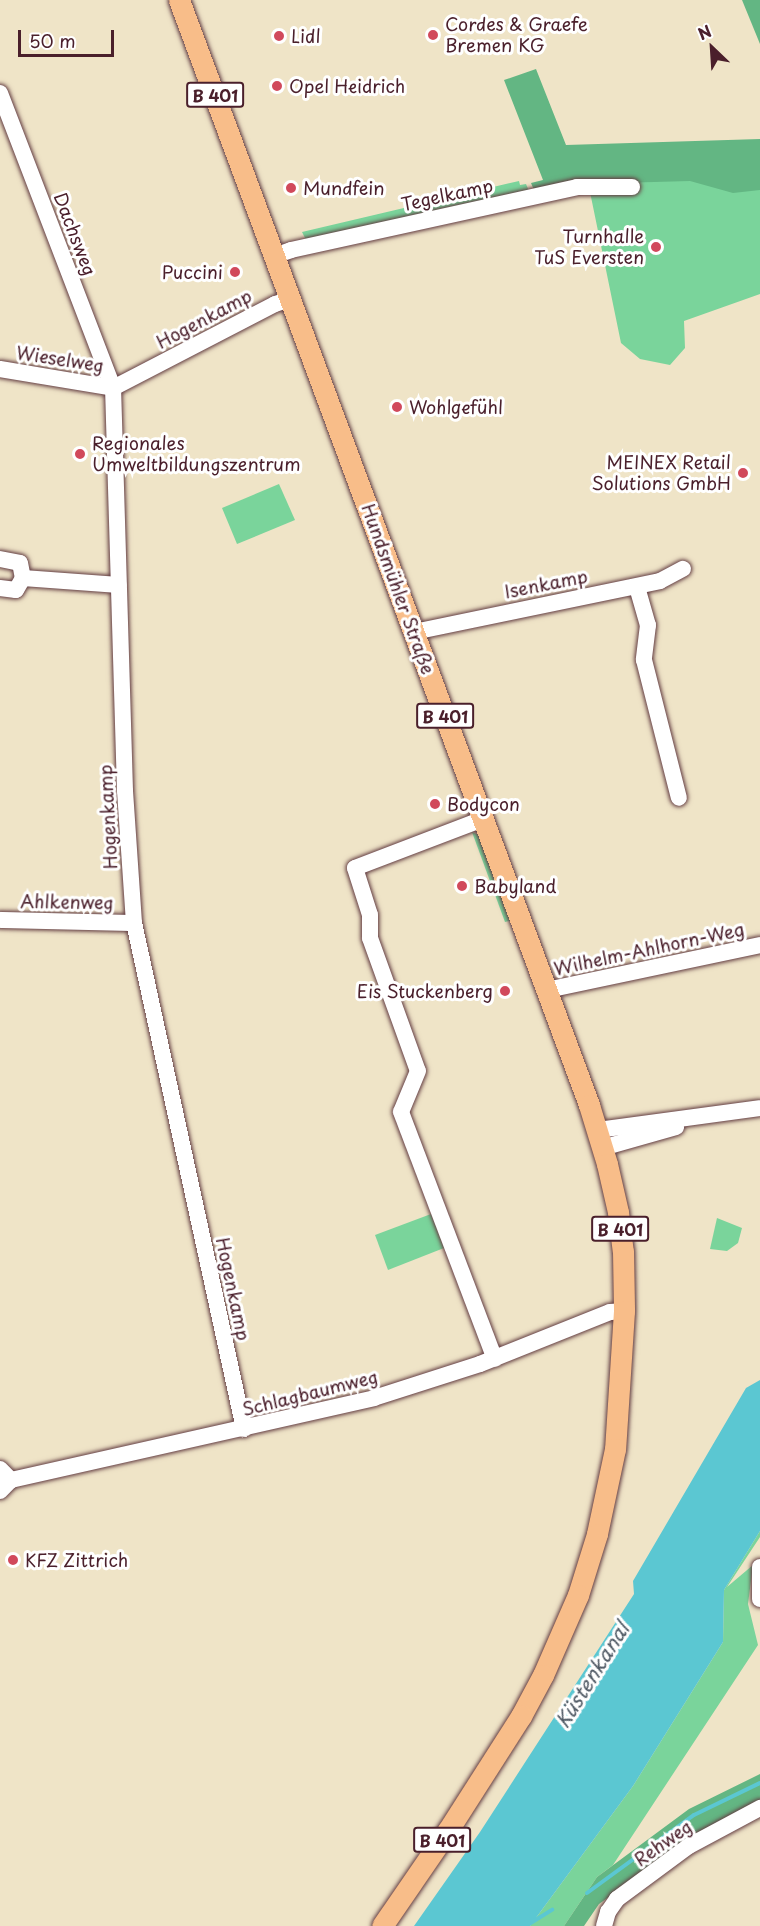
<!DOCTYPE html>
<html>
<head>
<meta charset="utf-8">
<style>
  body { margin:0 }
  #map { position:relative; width:760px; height:1926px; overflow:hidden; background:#efe4c7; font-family:"Playpen Sans",sans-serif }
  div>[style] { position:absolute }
  .green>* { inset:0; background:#7ad49b }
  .forest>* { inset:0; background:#63b683 }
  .water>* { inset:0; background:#5bc7d2 }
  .stream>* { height:4px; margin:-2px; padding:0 2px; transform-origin:2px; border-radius:2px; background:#5bc7d2 }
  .roads { filter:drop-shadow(0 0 2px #633d42) drop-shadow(0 0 2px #633d42) }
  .minor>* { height:16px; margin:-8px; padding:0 8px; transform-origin:8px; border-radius:8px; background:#fff }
  .major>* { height:21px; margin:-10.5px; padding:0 10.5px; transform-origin:10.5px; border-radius:10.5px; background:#f8bd89 }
  .dots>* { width:16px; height:16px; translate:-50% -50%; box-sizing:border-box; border:3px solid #fff; border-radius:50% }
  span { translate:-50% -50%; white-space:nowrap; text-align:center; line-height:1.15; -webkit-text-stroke:6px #fff; paint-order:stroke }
  .shield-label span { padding:2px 4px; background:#fff; border:2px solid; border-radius:4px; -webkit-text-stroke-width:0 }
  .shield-label { font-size:16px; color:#4a1f2b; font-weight:700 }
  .poi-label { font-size:18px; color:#4a1f2b }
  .left { translate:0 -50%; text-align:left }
  .right { translate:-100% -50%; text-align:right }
  .street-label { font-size:18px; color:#4a1f2b }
  .water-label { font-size:20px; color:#505a65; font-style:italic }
  .north { position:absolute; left:682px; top:18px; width:60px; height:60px; -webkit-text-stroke:4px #fff; paint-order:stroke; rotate:335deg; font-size:16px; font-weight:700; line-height:24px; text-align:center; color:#4a1f2b }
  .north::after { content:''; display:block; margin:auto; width:21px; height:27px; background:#4a1f2b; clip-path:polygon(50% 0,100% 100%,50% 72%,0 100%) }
  .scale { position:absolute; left:18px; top:30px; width:96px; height:27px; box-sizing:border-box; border:3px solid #4a1f2b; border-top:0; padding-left:8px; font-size:18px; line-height:21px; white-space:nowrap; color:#4a1f2b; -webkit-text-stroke:4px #fff; paint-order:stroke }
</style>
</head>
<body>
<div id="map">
  <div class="green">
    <div style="clip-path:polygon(760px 140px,760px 294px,684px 321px,685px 348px,670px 365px,640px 359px,621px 343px,590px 192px)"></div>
    <div style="clip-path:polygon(519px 181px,520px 185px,526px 184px,529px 191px,306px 240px,302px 232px)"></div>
    <div style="clip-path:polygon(279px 484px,295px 520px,237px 544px,222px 508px)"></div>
    <div style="clip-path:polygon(472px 832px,479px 835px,513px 920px,505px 922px)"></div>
    <div style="clip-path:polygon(431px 1214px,444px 1248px,388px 1270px,375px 1235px)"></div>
    <div style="clip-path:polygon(717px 1218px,742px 1228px,738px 1243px,727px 1251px,710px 1249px)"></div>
    <div style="clip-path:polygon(760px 1531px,760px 1537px,727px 1587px,753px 1565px,748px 1604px,758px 1645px,613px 1865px,597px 1877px,564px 1926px,530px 1926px,633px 1786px,723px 1642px,724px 1590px)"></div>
  </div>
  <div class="forest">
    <div style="clip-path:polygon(742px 0,760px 0,760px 44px)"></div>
    <div style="clip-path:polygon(536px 69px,566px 145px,760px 139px,760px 190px,733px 193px,690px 181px,618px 183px,534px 190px,531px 183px,543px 180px,504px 80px)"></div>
    <div style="clip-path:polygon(760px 1774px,760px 1802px,701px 1831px,599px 1904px,584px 1926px,564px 1926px,597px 1877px,689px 1809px)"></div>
  </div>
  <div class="water">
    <div style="clip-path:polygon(760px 1380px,760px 1531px,724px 1590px,723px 1642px,633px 1786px,530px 1926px,414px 1926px,480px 1832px,634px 1594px,633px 1581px,746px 1388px)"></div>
  </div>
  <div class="stream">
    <div style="left:587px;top:1893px;width:132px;rotate:-36.1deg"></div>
    <div style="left:694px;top:1815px;width:73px;rotate:-25.9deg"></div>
    <div style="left:526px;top:1926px;width:31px;rotate:-32deg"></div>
  </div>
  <div class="roads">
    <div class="minor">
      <div style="left:0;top:93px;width:316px;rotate:69deg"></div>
      <div style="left:274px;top:256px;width:18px;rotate:-19deg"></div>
      <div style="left:291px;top:250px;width:293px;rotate:-12.4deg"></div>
      <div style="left:577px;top:187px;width:55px"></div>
      <div style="left:0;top:369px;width:115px;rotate:9.5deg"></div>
      <div style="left:0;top:559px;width:20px;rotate:11deg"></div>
      <div style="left:20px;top:563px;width:15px;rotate:79deg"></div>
      <div style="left:23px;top:578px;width:96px;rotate:4.2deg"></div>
      <div style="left:637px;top:587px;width:40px;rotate:74deg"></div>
      <div style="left:648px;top:625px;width:35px;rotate:97deg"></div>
      <div style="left:644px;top:660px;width:142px;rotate:75.8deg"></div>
      <div style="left:0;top:588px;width:16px;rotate:7deg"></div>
      <div style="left:16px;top:590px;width:14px;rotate:-60deg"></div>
      <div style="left:414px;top:632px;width:251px;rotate:-11.7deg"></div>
      <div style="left:660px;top:581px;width:26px;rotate:-28deg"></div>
      <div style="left:483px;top:819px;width:137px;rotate:159.1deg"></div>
      <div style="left:355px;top:868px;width:49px;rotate:72.3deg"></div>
      <div style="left:370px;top:915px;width:23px;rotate:90deg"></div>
      <div style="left:370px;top:938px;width:141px;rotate:70.2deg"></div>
      <div style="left:418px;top:1071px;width:44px;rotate:112.5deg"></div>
      <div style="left:401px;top:1112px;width:264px;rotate:69.2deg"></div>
      <div style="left:0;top:920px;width:134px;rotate:1.3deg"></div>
      <div style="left:547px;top:990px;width:218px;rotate:-11.9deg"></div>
      <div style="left:598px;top:1130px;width:163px;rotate:-7.7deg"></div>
      <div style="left:602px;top:1148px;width:77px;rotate:-15.8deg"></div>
      <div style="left:244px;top:1429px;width:518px;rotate:-102.26deg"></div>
      <div style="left:134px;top:923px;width:132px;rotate:-93.9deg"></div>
      <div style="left:125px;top:791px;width:403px;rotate:-91.7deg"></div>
      <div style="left:113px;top:388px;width:182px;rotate:-27.4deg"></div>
      <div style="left:275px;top:304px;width:16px;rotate:-18deg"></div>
      <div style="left:0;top:1469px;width:16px;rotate:45deg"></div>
      <div style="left:0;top:1491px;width:16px;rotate:-45deg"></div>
      <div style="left:11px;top:1480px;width:372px;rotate:-12.7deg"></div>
      <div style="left:374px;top:1398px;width:111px;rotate:-17.8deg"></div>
      <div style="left:480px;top:1364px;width:140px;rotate:-21.8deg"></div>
      <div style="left:610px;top:1312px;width:14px;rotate:-4deg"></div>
      <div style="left:760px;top:1567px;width:32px;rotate:90deg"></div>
      <div style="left:604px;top:1926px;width:15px;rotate:-74deg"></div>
      <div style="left:608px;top:1912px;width:16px;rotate:-55deg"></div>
      <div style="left:617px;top:1899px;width:89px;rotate:-36.4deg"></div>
      <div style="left:689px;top:1846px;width:81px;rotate:-28.2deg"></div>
    </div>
    <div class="major">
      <div style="left:179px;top:0;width:1179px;rotate:69.64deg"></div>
      <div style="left:589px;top:1105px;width:62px;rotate:73deg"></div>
      <div style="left:607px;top:1164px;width:49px;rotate:77.1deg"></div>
      <div style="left:618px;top:1212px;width:39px;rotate:83deg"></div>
      <div style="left:623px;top:1251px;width:60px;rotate:89deg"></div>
      <div style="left:624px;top:1311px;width:138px;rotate:93.7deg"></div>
      <div style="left:615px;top:1449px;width:87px;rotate:102deg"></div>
      <div style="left:597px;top:1534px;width:64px;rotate:107.3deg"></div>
      <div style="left:578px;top:1595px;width:87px;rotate:113.6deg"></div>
      <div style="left:543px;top:1675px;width:47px;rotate:118.2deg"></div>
      <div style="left:521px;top:1716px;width:135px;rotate:122.6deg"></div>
      <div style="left:448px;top:1830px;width:116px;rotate:124.5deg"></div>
    </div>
  </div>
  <div class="dots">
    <div style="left:433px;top:35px;background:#d1495b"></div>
    <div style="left:279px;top:36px;background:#d1495b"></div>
    <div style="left:277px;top:86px;background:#d1495b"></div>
    <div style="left:291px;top:188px;background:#d1495b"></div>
    <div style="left:656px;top:247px;background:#d1495b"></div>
    <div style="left:235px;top:272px;background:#d1495b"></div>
    <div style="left:397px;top:407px;background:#d1495b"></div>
    <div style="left:80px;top:454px;background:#d1495b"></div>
    <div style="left:743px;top:473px;background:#d1495b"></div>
    <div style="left:435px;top:804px;background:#d1495b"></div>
    <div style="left:462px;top:886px;background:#d1495b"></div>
    <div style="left:505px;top:991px;background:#d1495b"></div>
    <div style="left:13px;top:1560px;background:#d1495b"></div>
  </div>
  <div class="shield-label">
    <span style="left:215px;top:95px">B 401</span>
    <span style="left:445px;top:716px">B 401</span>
    <span style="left:620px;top:1229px">B 401</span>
    <span style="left:442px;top:1840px">B 401</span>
  </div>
  <div class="poi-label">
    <span class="left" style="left:445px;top:35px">Cordes &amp; Graefe<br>Bremen KG</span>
    <span class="left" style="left:291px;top:36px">Lidl</span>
    <span class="left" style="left:289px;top:86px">Opel Heidrich</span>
    <span class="left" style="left:303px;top:188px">Mundfein</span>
    <span class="right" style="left:644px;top:247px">Turnhalle<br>TuS Eversten</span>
    <span class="right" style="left:223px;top:272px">Puccini</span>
    <span class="left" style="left:409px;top:407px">Wohlgefühl</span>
    <span class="left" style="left:92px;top:454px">Regionales<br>Umweltbildungszentrum</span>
    <span class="right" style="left:731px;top:473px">MEINEX Retail<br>Solutions GmbH</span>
    <span class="left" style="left:447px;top:804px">Bodycon</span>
    <span class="left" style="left:474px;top:886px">Babyland</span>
    <span class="right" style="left:493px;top:991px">Eis Stuckenberg</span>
    <span class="left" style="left:25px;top:1560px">KFZ Zittrich</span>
  </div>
  <div class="street-label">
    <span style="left:447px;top:195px;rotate:-12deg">Tegelkamp</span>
    <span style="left:75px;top:234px;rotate:69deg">Dachsweg</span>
    <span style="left:204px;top:319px;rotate:-28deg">Hogenkamp</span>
    <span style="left:60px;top:359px;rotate:9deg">Wieselweg</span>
    <span style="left:546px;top:584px;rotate:-11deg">Isenkamp</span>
    <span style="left:398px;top:589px;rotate:70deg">Hundsmühler Straße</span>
    <span style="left:108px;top:817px;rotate:-93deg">Hogenkamp</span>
    <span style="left:67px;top:902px;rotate:1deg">Ahlkenweg</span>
    <span style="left:649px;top:949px;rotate:-12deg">Wilhelm-Ahlhorn-Weg</span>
    <span style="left:233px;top:1289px;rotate:78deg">Hogenkamp</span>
    <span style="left:310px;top:1393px;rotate:-14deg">Schlagbaumweg</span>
    <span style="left:663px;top:1843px;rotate:-35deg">Rehweg</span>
  </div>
  <div class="water-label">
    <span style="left:592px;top:1675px;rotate:-58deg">Küstenkanal</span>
  </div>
  <div class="north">N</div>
  <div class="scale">50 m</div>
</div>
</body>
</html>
